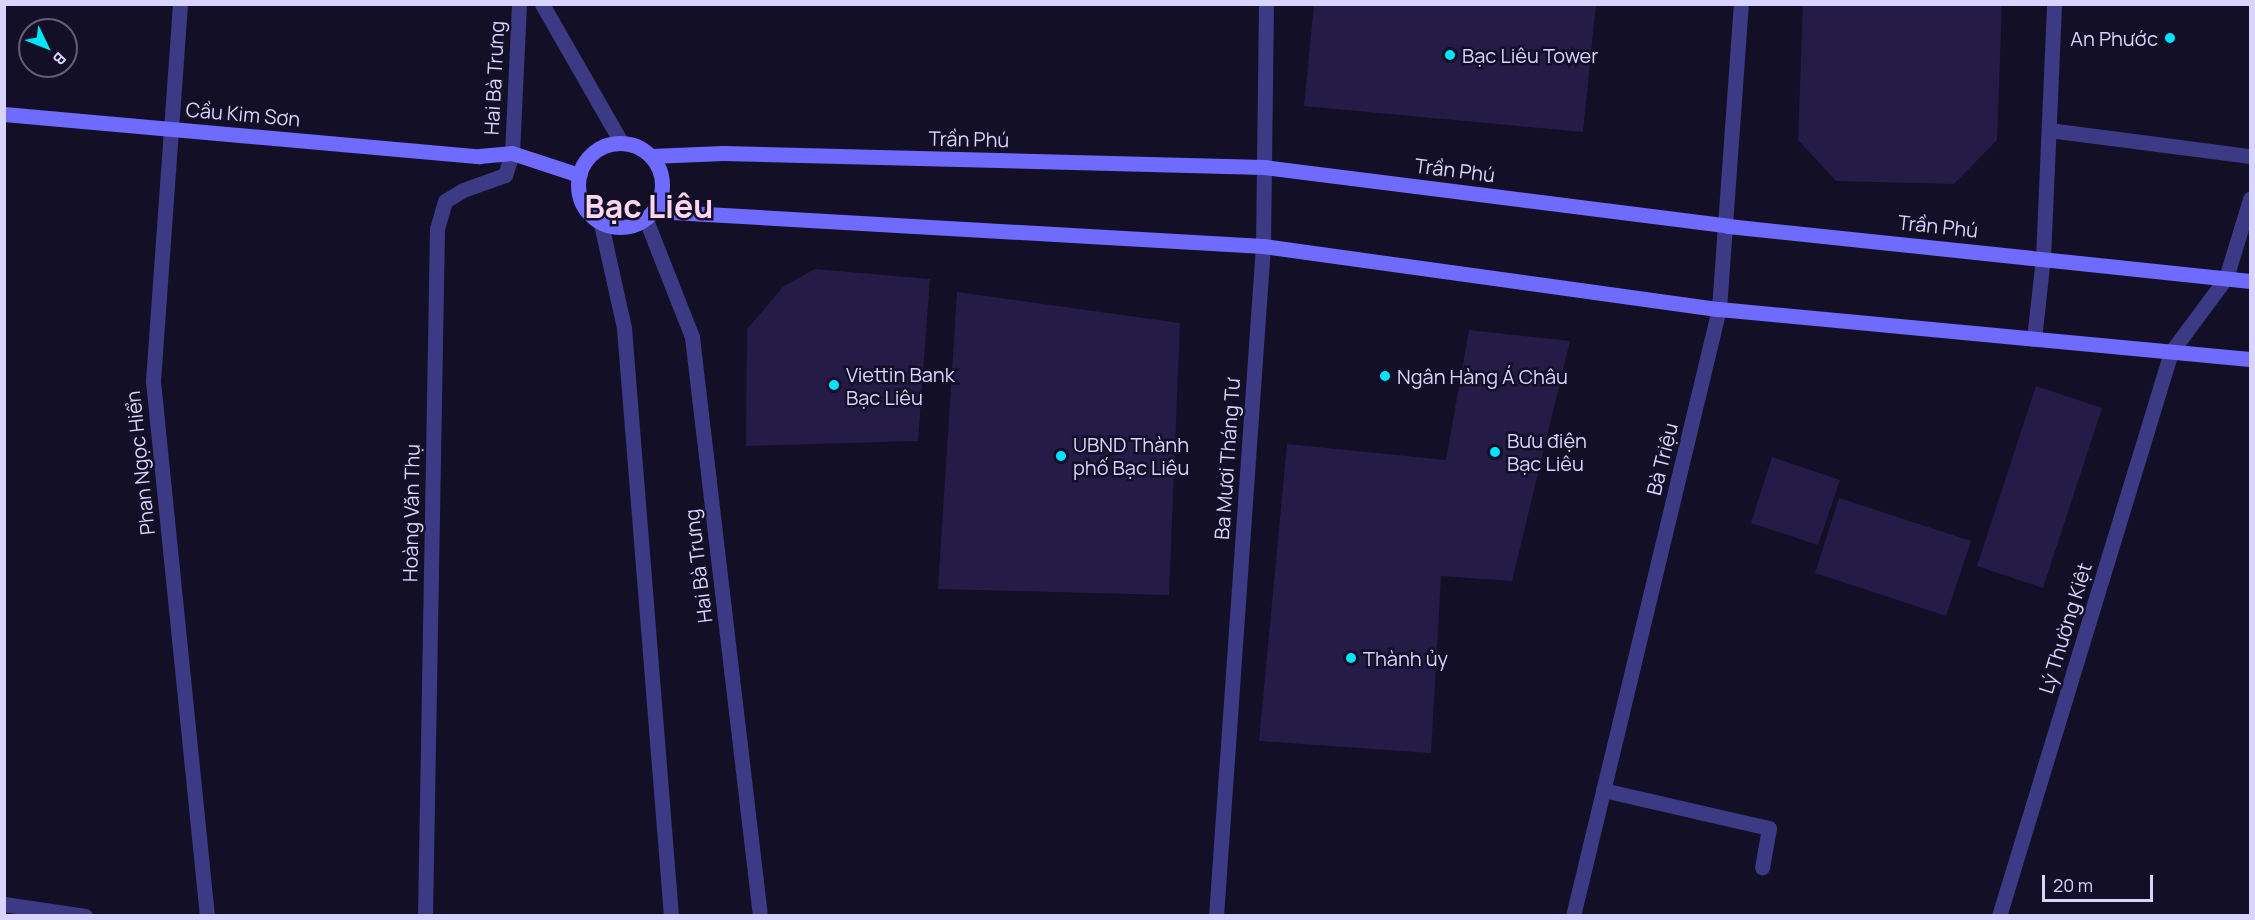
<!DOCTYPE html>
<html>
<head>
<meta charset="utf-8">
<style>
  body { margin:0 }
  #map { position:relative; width:2255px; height:920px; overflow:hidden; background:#130f26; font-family:Manrope,sans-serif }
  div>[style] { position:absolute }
  .building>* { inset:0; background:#241b47 }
  .lane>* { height:15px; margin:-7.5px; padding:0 7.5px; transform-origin:7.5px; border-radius:7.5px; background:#3d3a85 }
  .street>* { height:15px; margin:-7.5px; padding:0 7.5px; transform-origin:7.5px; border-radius:7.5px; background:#3d3a85 }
  .secondary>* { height:15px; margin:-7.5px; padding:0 7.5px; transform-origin:7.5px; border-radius:7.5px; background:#6f6bff }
  .secondary>.ring { margin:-7.5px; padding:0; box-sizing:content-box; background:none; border:15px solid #6f6bff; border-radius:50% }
  .secondary-bridge>* { height:15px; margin:-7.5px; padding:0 7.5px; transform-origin:7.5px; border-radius:7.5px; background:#6f6bff }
  .dots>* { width:16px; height:16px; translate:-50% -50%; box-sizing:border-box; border:3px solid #130f26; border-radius:50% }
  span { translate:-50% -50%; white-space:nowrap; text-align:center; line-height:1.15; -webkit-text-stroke:5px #130f26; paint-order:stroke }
  .poi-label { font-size:20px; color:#d9d4ff }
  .right { translate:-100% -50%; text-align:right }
  .left { translate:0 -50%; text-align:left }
  .street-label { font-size:20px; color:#d9d4ff }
  .town-label { font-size:32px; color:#ffd6f0; font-weight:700 }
  .frame { position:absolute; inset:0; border:6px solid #d9d4ff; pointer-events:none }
  .north { position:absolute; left:18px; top:18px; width:60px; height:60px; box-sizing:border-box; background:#130f26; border:2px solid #625e7d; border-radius:50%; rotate:133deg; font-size:16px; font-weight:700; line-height:24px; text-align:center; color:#d9d4ff }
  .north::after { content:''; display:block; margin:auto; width:21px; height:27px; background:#00e5ff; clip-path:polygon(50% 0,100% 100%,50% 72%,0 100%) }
  .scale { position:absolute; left:2042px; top:875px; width:111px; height:27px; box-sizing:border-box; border:3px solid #d9d4ff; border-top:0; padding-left:8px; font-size:18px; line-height:21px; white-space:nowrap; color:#d9d4ff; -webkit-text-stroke:4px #130f26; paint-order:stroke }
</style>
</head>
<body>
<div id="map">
  <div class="building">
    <div style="clip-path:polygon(1314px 4px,1596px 4px,1583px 132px,1304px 106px)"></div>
    <div style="clip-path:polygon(1803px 4px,2002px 4px,1997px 140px,1954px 184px,1836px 181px,1798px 140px)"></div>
    <div style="clip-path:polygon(815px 269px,930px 279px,918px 441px,746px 446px,747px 329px,784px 286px)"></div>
    <div style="clip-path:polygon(957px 292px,1180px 323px,1169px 595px,938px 589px)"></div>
    <div style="clip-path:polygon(1469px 330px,1570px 341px,1512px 581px,1441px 576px,1431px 753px,1259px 741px,1287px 444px,1446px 460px)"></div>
    <div style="clip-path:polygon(2036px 386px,2102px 408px,2043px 588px,1977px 566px)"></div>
    <div style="clip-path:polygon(1772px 457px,1840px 480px,1818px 545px,1751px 523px)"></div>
    <div style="clip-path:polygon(1839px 498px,1971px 541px,1946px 616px,1815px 573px)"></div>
  </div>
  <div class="lane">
    <div style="left:2049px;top:130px;width:203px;rotate:7.4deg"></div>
    <div style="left:2034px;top:339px;width:81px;rotate:-83.7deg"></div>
    <div style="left:2043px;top:258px;width:254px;rotate:-87.5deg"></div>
    <div style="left:1603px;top:790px;width:170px;rotate:12.9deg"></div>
    <div style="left:1769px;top:828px;width:40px;rotate:100deg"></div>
  </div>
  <div class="street">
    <div style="left:180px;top:4px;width:378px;rotate:94.1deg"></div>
    <div style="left:153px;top:381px;width:538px;rotate:84.24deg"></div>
    <div style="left:542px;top:4px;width:159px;rotate:60.2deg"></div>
    <div style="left:646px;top:220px;width:126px;rotate:68.5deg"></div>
    <div style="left:692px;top:337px;width:583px;rotate:83.3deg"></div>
    <div style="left:601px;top:224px;width:107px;rotate:77.5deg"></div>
    <div style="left:624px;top:328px;width:590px;rotate:85.43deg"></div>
    <div style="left:4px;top:904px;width:82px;rotate:8.4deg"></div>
    <div style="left:425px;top:916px;width:687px;rotate:-89deg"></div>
    <div style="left:437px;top:229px;width:29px;rotate:-74deg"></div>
    <div style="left:445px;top:201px;width:21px;rotate:-31deg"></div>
    <div style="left:463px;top:190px;width:45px;rotate:-19.7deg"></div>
    <div style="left:505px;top:175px;width:23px;rotate:-72deg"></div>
    <div style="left:512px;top:153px;width:149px;rotate:-87.3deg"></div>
    <div style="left:1216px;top:916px;width:672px;rotate:-85.99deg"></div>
    <div style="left:1263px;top:246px;width:242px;rotate:-89.3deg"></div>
    <div style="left:1573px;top:916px;width:624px;rotate:-76.48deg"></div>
    <div style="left:1719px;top:309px;width:306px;rotate:-85.9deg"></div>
    <div style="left:1999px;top:916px;width:590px;rotate:-73.04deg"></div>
    <div style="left:2171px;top:352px;width:92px;rotate:-53.4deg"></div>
    <div style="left:2226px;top:278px;width:83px;rotate:-73.1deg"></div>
  </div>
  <div class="secondary">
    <div class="ring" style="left:578px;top:143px;width:69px;height:69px"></div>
    <div style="left:479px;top:156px;width:33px;rotate:-5deg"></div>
    <div style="left:512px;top:153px;width:71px;rotate:18.2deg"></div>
    <div style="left:651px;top:156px;width:72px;rotate:-2.4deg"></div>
    <div style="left:723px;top:153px;width:541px;rotate:1.48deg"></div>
    <div style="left:1264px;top:167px;width:468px;rotate:7.2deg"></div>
    <div style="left:1728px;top:226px;width:525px;rotate:6.01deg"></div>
    <div style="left:654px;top:211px;width:610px;rotate:3.29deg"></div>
    <div style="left:1263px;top:246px;width:460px;rotate:7.9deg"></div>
    <div style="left:1719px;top:309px;width:533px;rotate:5.38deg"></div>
  </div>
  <div class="secondary-bridge">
    <div style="left:4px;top:114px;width:477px;rotate:5.1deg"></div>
  </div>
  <div class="dots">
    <div style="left:2170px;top:38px;background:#00e5ff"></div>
    <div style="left:1450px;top:55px;background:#00e5ff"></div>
    <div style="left:1385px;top:376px;background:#00e5ff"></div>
    <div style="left:834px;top:385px;background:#00e5ff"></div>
    <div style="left:1495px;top:452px;background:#00e5ff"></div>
    <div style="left:1061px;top:456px;background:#00e5ff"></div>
    <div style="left:1351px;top:658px;background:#00e5ff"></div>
  </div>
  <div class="poi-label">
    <span class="right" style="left:2158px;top:38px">An Phước</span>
    <span class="left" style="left:1462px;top:55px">Bạc Liêu Tower</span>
    <span class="left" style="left:846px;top:386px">Viettin Bank<br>Bạc Liêu</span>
    <span class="left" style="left:1397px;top:376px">Ngân Hàng Á Châu</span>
    <span class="left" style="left:1507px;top:452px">Bưu điện<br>Bạc Liêu</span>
    <span class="left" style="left:1073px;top:456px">UBND Thành<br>phố Bạc Liêu</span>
    <span class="left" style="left:1363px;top:658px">Thành ủy</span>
  </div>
  <div class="street-label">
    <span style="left:494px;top:78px;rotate:-87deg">Hai Bà Trưng</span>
    <span style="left:243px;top:114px;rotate:5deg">Cầu Kim Sơn</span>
    <span style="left:969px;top:139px;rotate:1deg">Trần Phú</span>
    <span style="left:1455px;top:170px;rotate:7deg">Trần Phú</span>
    <span style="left:1938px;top:226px;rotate:6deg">Trần Phú</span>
    <span style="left:1227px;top:459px;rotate:-86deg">Ba Mươi Tháng Tư</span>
    <span style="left:1662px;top:459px;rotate:-76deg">Bà Triệu</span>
    <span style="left:140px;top:463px;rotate:-96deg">Phan Ngọc Hiển</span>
    <span style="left:411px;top:513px;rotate:-89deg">Hoàng Văn Thụ</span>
    <span style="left:698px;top:566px;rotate:-97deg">Hai Bà Trưng</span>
    <span style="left:2065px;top:628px;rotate:-73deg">Lý Thường Kiệt</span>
  </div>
  <div class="town-label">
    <span style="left:649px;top:206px">Bạc Liêu</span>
  </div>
  <div class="frame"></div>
  <div class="north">B</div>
  <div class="scale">20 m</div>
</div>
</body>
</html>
